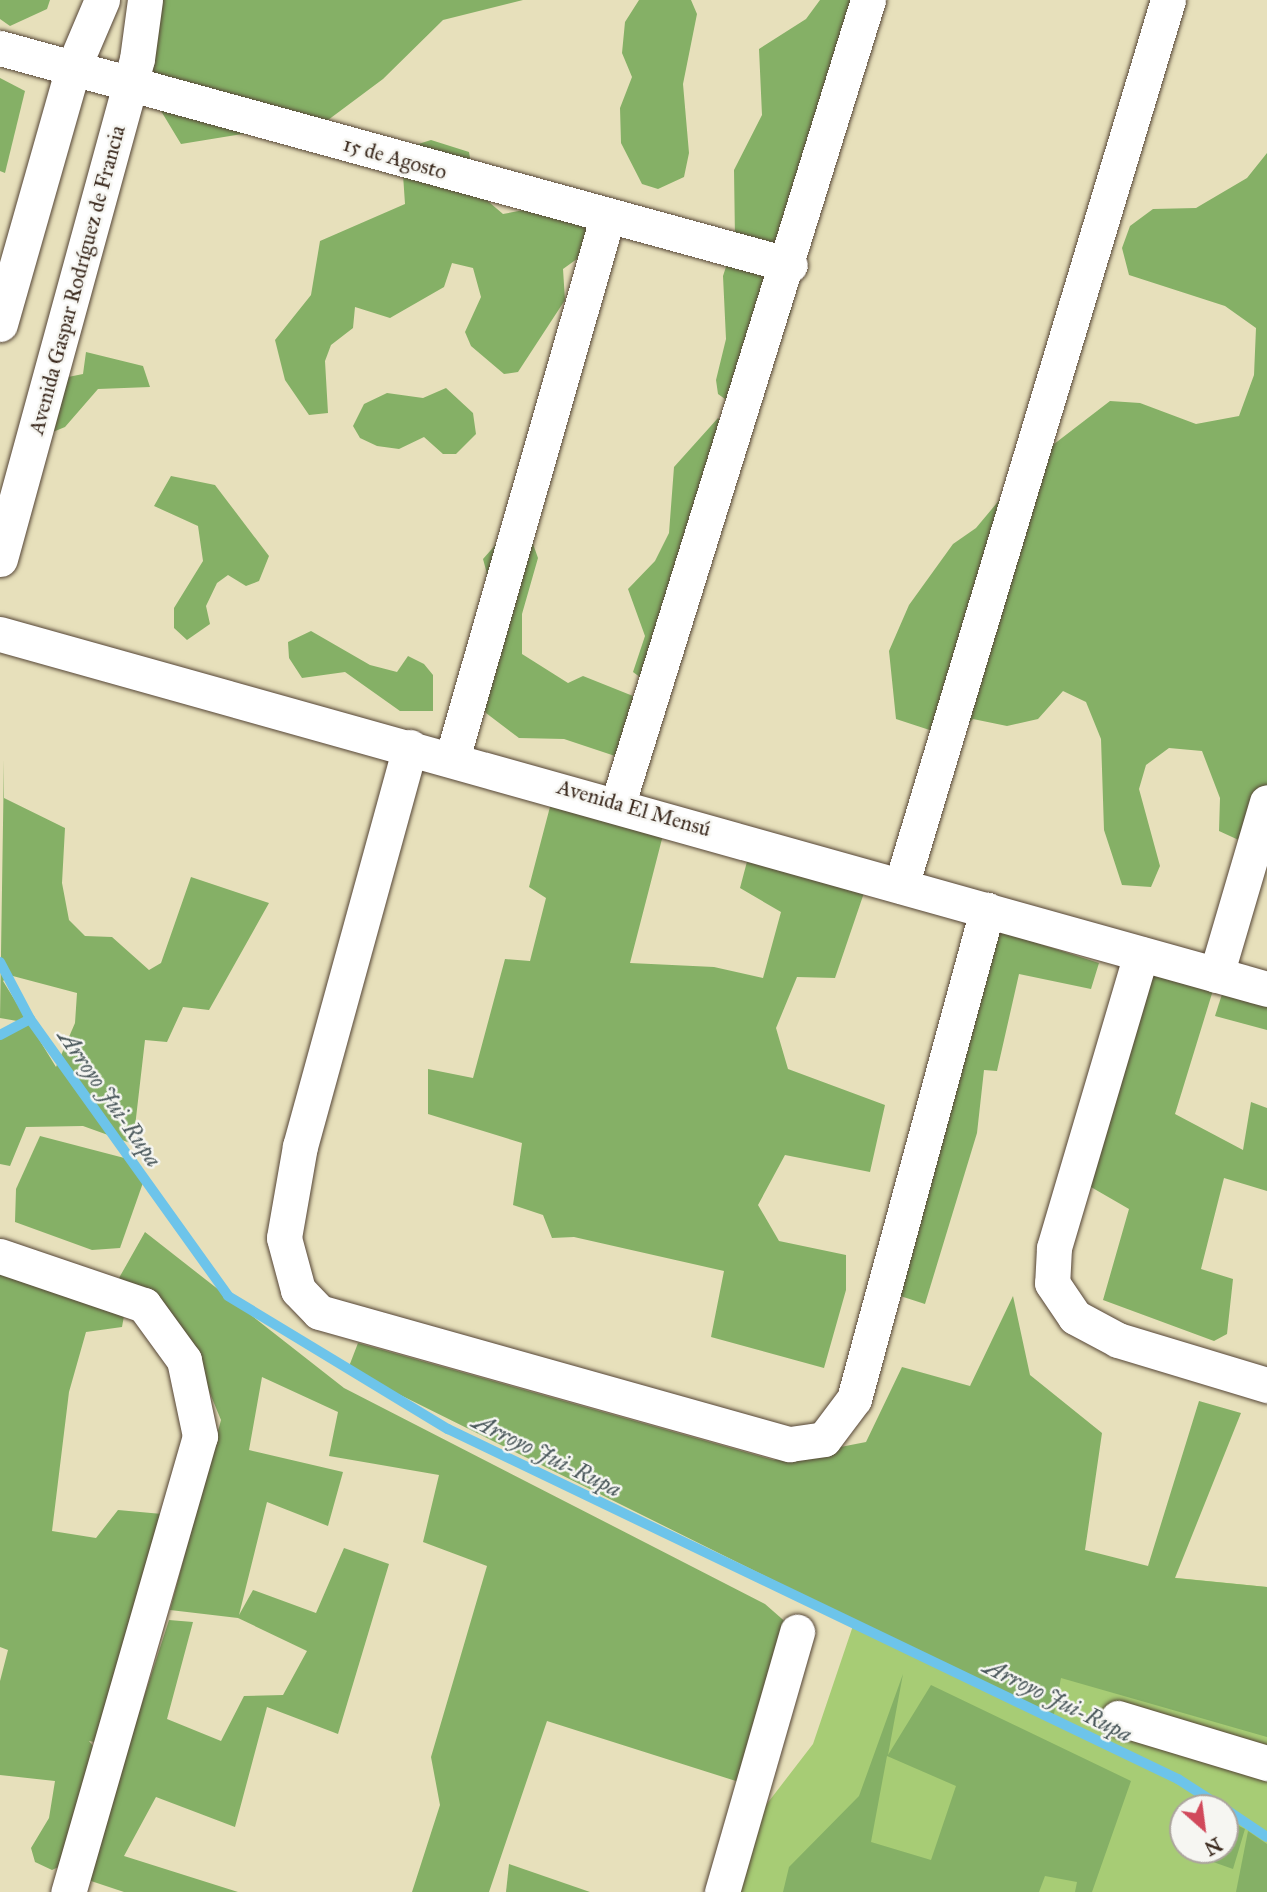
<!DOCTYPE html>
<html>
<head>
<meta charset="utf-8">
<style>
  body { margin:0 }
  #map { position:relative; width:1267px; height:1892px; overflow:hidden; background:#e7e0bb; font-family:"IM FELL Great Primer",serif }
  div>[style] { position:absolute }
  .green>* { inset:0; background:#a7cc75 }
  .forest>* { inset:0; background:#85b066 }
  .stream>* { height:10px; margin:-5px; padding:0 5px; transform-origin:5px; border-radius:5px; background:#6dc4ea }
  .roads { filter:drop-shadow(0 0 2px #554536) drop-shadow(0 0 2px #554536) }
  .street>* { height:35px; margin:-17.5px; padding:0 17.5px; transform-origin:17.5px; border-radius:17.5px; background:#fff }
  span { translate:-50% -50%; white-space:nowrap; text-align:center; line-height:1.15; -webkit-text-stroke:5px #f6f6f2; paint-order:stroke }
  .street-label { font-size:21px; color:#3b2a1e }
  .water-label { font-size:23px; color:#4a585b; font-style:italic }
  .north { position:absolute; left:1169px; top:1794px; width:70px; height:70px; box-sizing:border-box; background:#f6f6f2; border:2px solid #aba49d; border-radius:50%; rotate:152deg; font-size:19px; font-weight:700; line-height:28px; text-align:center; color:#3b2a1e }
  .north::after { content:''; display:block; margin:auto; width:24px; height:32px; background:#d1495b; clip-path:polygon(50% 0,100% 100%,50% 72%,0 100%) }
</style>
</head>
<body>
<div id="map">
  <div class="green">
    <div style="clip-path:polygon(evenodd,1067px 1567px,1267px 1587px,1267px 1892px,726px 1892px,736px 1844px,813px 1744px,860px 1605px,1067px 1567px,1183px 1808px,1225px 1808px,1225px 1850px,1183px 1850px,1183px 1808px)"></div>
  </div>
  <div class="forest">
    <div style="clip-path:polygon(0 0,50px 0,47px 9px,10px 26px,0 19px)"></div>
    <div style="clip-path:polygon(134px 0,523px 0,443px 20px,383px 79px,328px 120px,181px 144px,135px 68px)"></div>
    <div style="clip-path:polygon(639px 0,691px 0,697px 14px,683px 84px,689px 153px,684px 177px,658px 189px,642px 184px,621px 143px,620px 108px,632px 77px,622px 53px,625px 22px)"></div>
    <div style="clip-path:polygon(820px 0,854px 0,790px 315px,739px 409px,718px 394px,716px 380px,726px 339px,723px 276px,735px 239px,734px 170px,762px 115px,759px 49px,806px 19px)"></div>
    <div style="clip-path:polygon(0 78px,25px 91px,5px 173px,0 171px)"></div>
    <div style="clip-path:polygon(431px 140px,469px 152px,476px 191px,503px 214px,534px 208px,594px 218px,588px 251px,563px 269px,565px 300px,518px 372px,504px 374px,471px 346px,465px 332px,481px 297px,473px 268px,452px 263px,444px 287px,390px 318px,355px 307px,353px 328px,331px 345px,325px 361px,328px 413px,309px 415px,285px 380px,275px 340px,311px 295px,320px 241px,405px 204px,402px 160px,409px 147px)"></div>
    <div style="clip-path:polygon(1267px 153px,1267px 853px,1219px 831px,1220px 798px,1202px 751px,1169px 748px,1146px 765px,1139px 789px,1160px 866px,1151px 887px,1122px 885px,1104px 830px,1101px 739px,1086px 702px,1063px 691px,1038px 719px,1007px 726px,973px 719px,954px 738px,896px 719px,889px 651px,909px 605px,953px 544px,976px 528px,1032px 461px,1110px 401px,1140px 403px,1196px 424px,1239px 416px,1254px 375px,1256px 328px,1225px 306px,1129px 275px,1122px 248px,1130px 226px,1153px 209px,1196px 208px,1247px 178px)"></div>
    <div style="clip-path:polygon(86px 352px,143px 366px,150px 387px,98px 389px,65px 427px,48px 434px,53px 380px,83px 374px)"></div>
    <div style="clip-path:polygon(446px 388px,473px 413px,476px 434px,456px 454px,443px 454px,424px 437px,399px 449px,377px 446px,360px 438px,353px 426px,364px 404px,387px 393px,423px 398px)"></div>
    <div style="clip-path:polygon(718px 418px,736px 436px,703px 590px,682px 617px,682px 659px,668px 698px,633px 672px,645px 636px,628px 589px,655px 561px,669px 533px,674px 467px)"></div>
    <div style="clip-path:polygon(171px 476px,215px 485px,269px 556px,259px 581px,246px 586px,228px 575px,217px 583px,206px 606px,210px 624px,187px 640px,174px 628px,174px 608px,203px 561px,198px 526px,154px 506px)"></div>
    <div style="clip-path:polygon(498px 542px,533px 544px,538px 558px,522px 614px,522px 654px,568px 683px,583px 676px,643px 700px,624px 759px,564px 739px,519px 738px,486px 713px,475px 689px,500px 622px,483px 559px)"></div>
    <div style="clip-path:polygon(311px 631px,370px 665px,397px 672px,408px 656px,424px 664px,433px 675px,433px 711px,400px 711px,345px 672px,302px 678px,289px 658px,288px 642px)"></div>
    <div style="clip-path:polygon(evenodd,4px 759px,4px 798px,65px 828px,62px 883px,69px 920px,85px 936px,112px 937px,149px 970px,161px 963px,191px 877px,269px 903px,209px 1010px,183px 1007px,167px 1042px,145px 1040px,133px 1144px,83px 1126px,26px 1127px,10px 1166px,0 1164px,0 1034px,23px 1022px,0 1018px,4px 759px,9px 975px,77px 993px,75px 1023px,56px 1067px,3px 981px,9px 975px)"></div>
    <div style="clip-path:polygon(551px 803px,663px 835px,630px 963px,714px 967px,763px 978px,781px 912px,740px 888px,749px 854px,866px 887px,835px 978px,797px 977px,776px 1028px,788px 1069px,885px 1105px,870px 1172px,785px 1155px,758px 1205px,779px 1241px,846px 1255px,846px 1290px,824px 1368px,711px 1337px,724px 1271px,574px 1237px,552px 1238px,543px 1215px,513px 1205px,522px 1143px,428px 1114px,428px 1069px,473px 1078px,505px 959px,530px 961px,546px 898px,529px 887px)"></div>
    <div style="clip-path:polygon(990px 928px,1099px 963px,1091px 989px,1019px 974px,997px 1071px,984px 1070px,977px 1133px,925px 1304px,891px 1293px)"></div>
    <div style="clip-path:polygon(1149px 966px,1214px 987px,1175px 1114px,1243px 1150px,1251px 1102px,1267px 1108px,1267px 1191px,1224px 1178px,1201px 1269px,1233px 1279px,1227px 1334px,1214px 1341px,1103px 1300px,1129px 1209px,1084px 1183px)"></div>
    <div style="clip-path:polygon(1223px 991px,1267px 1003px,1267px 1030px,1215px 1016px)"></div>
    <div style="clip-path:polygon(40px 1136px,132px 1160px,145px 1177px,120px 1248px,92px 1250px,15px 1222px,16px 1189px)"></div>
    <div style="clip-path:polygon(145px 1232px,344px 1388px,765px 1604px,797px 1632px,739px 1782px,547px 1721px,489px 1892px,412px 1892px,440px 1805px,431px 1757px,487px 1566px,423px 1542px,439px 1475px,329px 1456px,338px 1412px,262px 1377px,249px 1450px,343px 1472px,328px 1526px,267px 1502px,239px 1615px,253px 1590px,316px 1613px,344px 1548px,389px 1564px,338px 1734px,267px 1707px,235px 1827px,156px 1797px,124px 1856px,238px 1892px,124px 1892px,85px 1879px,169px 1620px,193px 1622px,167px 1719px,221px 1741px,244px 1696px,283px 1695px,307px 1651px,238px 1618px,170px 1610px,221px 1420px,185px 1333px,119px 1278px)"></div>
    <div style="clip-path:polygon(0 1267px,127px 1299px,122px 1327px,86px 1332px,69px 1392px,52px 1531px,96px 1538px,118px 1510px,162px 1514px,99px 1743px,89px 1741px,106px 1762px,67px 1863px,52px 1870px,35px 1862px,31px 1848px,49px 1818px,55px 1781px,0 1775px,0 1681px,8px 1650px,0 1647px)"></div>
    <div style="clip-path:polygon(1013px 1296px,1030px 1375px,1102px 1433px,1085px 1550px,1148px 1566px,1199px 1401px,1241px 1413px,1175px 1578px,1267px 1587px,1267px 1737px,1061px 1678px,1053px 1719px,348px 1369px,358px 1343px,774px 1460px,866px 1442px,902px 1367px,970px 1386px)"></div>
    <div style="clip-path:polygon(evenodd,903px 1674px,888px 1755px,931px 1685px,1131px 1781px,1092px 1892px,1075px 1892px,1077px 1882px,1045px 1876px,1039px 1892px,783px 1892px,789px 1867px,859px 1796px,903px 1674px,887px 1756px,956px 1786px,931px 1860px,871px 1842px,887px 1756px)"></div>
    <div style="clip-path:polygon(1225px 1819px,1245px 1829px,1233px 1869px,1182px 1851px,1225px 1850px)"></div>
    <div style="clip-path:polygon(1248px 1831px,1267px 1844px,1267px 1892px,1236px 1892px)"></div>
    <div style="clip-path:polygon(509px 1864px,590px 1892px,506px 1892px)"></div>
  </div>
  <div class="stream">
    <div style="left:0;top:962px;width:64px;rotate:62.2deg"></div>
    <div style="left:30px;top:1019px;width:340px;rotate:54.4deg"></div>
    <div style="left:228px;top:1296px;width:257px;rotate:31.2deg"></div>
    <div style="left:448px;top:1429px;width:810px;rotate:25.62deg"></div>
    <div style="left:1178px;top:1779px;width:54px;rotate:32.8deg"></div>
    <div style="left:0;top:1035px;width:34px;rotate:-28deg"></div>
    <div style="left:1225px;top:1809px;width:50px;rotate:33.7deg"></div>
  </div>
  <div class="roads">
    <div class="street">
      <div style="left:0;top:48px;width:819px;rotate:15.36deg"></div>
      <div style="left:0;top:324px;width:266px;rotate:-74.1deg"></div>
      <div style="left:73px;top:68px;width:74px;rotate:-66.9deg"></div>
      <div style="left:0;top:559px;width:518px;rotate:-74.68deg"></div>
      <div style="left:137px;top:59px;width:60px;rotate:-82.3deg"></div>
      <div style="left:0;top:634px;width:1316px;rotate:15.65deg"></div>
      <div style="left:410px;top:747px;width:414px;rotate:105.4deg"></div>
      <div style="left:300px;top:1146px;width:93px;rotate:99.9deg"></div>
      <div style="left:284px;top:1238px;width:54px;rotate:74.9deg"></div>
      <div style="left:298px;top:1290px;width:30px;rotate:46deg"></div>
      <div style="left:319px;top:1312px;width:489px;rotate:15.7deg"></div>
      <div style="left:790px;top:1444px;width:34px;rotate:-8deg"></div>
      <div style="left:824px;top:1439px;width:50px;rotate:-53.1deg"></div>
      <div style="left:854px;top:1399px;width:507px;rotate:-74.78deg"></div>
      <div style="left:452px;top:759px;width:563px;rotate:-74.01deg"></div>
      <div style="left:618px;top:803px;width:841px;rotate:-72.71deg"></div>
      <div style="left:901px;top:886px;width:925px;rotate:-73.23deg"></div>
      <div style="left:1141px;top:954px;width:307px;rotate:106.5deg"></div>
      <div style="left:1054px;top:1248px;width:35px;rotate:93deg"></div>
      <div style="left:1052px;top:1283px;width:41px;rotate:55.9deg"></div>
      <div style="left:1075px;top:1317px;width:49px;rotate:28.1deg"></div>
      <div style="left:1118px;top:1340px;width:156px;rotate:16.8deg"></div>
      <div style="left:1216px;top:975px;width:180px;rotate:-73.6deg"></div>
      <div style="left:0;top:1256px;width:152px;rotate:18.8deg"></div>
      <div style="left:144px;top:1305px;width:68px;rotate:54deg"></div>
      <div style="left:184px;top:1360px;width:78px;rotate:78.1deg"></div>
      <div style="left:200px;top:1436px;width:475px;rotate:106.1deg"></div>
      <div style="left:1118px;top:1718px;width:156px;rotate:16.8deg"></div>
      <div style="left:722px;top:1892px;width:271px;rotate:-73.9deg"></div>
    </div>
  </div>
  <div class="street-label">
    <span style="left:395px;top:158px;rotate:16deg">15 de Agosto</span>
    <span style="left:77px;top:280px;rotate:-75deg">Avenida Gaspar Rodríguez de Francia</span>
    <span style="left:634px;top:808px;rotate:16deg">Avenida El Mensú</span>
  </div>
  <div class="water-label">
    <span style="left:110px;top:1098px;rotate:55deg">Arroyo Jui-Rupa</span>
    <span style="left:547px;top:1455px;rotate:26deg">Arroyo Jui-Rupa</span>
    <span style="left:1058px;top:1700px;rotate:26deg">Arroyo Jui-Rupa</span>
  </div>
  <div class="north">N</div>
</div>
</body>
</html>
